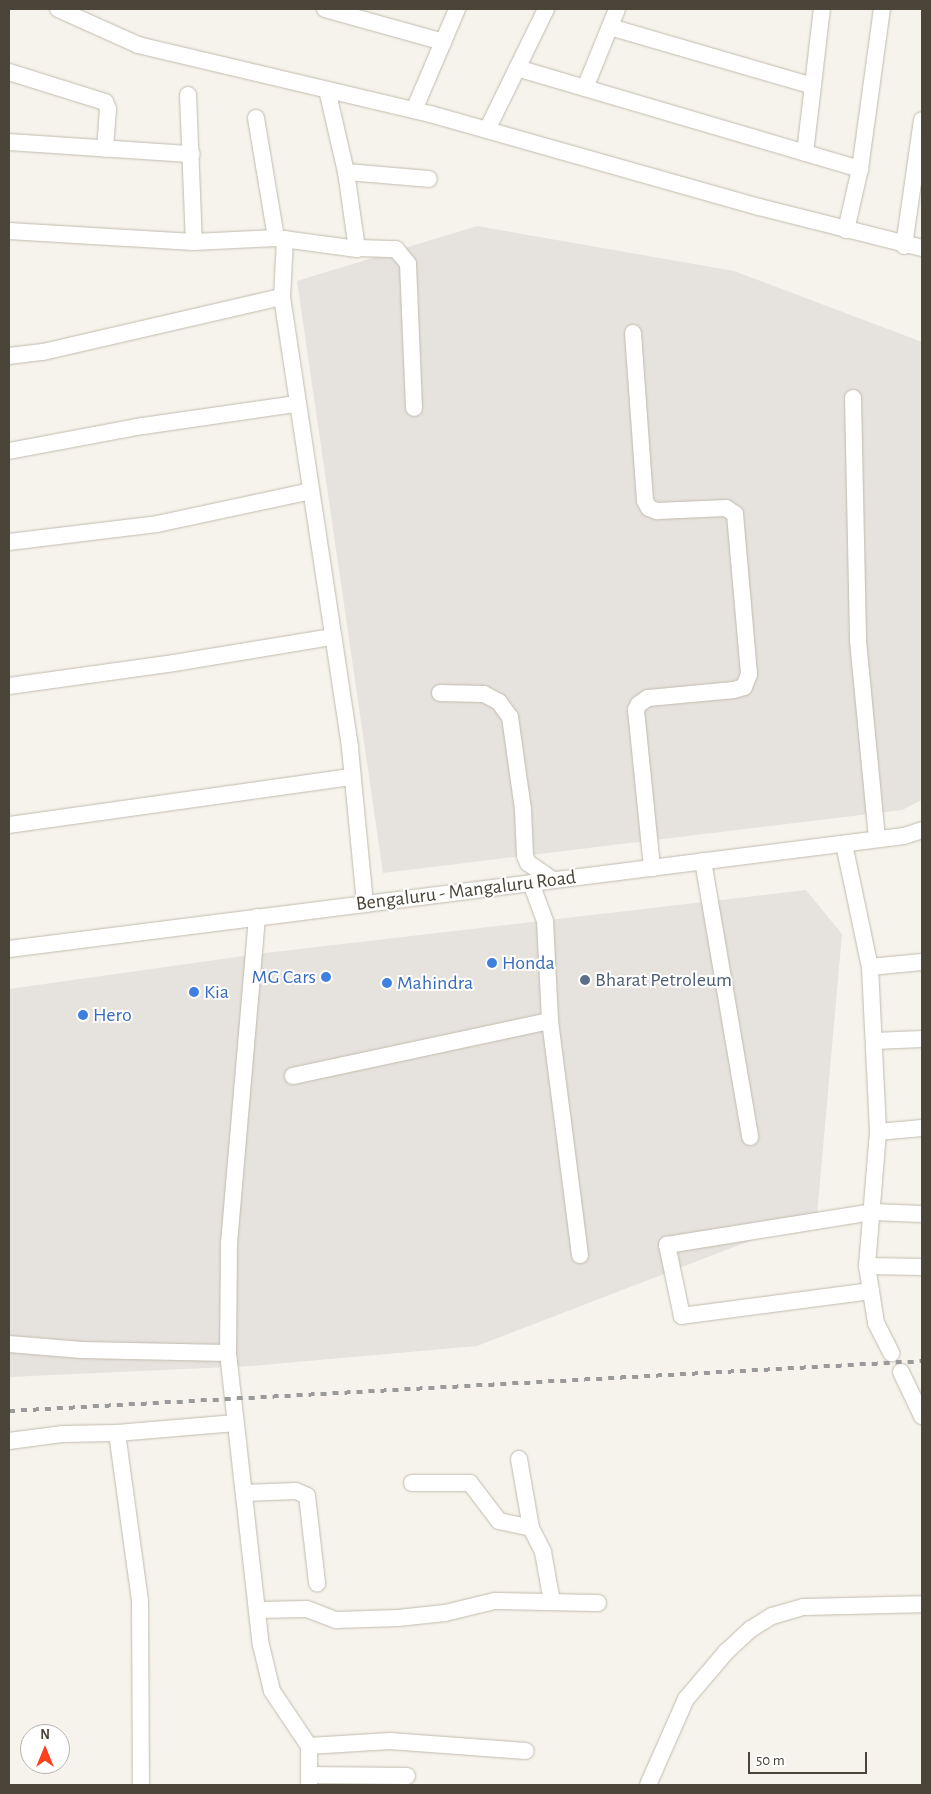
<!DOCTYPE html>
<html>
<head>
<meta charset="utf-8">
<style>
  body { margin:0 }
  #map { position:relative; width:931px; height:1794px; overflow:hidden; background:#f6f3ec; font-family:"Alegreya Sans",sans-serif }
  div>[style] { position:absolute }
  .industrial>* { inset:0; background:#e6e2dd }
  .roads { filter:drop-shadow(0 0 1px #c2bbae) drop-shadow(0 0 1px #c2bbae) }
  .minor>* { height:16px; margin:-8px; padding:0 8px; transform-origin:8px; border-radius:8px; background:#fff }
  .rail>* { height:4px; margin-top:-2px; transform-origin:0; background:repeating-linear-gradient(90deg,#9a9a9a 0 6px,transparent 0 12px) }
  .dots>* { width:14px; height:14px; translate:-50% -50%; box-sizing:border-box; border:2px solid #fff; border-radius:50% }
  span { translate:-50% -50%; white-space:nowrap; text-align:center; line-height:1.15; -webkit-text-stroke:4px #fff; paint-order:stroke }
  .street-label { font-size:20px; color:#4b4439 }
  .shop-label { font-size:20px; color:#366cbe }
  .left { translate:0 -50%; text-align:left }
  .right { translate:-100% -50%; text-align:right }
  .service-label { font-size:20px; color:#4e5e75 }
  .frame { position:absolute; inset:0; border:10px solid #4b4439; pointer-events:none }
  .north { position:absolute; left:20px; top:1724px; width:50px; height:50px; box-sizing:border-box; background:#fff; border:1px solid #b7b4b0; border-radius:50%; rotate:0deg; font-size:14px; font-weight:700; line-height:20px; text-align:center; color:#4b4439 }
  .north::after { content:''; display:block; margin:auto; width:18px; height:22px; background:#fc3f1d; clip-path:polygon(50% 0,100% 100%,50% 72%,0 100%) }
  .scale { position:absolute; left:748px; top:1752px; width:119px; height:22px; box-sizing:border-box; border:2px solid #4b4439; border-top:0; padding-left:6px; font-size:15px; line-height:18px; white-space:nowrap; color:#4b4439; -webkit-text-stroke:4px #fff; paint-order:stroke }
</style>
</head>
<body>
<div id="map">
  <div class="industrial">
    <div style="clip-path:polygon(477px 226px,734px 271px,922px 342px,922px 800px,902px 810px,383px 873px,297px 281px)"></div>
    <div style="clip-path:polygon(806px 890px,842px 934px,817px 1215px,477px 1346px,250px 1366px,9px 1377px,9px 989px,257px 954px)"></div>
  </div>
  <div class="roads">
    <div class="minor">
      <div style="left:58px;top:9px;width:88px;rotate:24.2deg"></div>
      <div style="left:138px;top:45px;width:300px;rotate:13.3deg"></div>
      <div style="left:430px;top:114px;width:342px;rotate:15.8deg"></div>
      <div style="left:759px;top:207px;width:168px;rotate:14.1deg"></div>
      <div style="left:325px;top:9px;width:123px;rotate:15.6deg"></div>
      <div style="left:610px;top:27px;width:211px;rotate:16.2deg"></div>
      <div style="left:517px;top:68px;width:358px;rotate:16.4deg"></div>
      <div style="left:9px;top:72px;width:101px;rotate:17.4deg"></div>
      <div style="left:105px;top:102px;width:8px;rotate:67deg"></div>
      <div style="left:108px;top:109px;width:40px;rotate:94.3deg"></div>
      <div style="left:585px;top:88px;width:85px;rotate:-67.9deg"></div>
      <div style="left:188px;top:95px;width:147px;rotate:87.7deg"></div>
      <div style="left:414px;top:110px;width:110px;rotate:-66.9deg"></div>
      <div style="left:256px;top:118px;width:122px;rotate:80.5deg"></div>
      <div style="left:276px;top:238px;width:82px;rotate:7.7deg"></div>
      <div style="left:357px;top:249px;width:78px;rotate:-98.1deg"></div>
      <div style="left:346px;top:172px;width:84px;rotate:-103deg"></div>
      <div style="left:487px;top:130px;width:135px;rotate:-64deg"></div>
      <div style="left:9px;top:142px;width:183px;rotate:3.8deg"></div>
      <div style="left:805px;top:153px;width:145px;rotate:-83.3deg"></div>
      <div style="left:346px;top:172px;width:83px;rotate:4.8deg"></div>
      <div style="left:846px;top:230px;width:63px;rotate:-77.1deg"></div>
      <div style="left:860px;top:169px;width:162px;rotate:-82.2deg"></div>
      <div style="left:9px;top:231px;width:185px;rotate:3.4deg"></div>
      <div style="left:194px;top:242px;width:82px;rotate:-2.8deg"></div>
      <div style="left:904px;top:246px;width:127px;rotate:-81.9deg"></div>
      <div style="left:359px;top:248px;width:37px;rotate:2deg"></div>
      <div style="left:396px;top:249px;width:19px;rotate:51deg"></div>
      <div style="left:408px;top:264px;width:144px;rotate:87.6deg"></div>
      <div style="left:282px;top:297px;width:58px;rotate:-87deg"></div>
      <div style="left:633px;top:333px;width:168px;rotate:85.9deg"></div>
      <div style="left:645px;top:501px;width:8px;rotate:60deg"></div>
      <div style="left:649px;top:508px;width:9px;rotate:21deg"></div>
      <div style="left:657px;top:511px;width:69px;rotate:-2.5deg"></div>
      <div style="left:726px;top:508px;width:11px;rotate:34deg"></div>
      <div style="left:735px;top:514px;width:161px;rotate:85deg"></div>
      <div style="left:749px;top:674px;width:14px;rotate:111deg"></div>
      <div style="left:744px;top:687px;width:10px;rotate:163deg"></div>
      <div style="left:734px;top:690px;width:86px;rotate:174.7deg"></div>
      <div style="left:648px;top:698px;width:11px;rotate:146deg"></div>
      <div style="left:639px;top:704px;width:7px;rotate:117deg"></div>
      <div style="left:636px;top:710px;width:159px;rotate:84.2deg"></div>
      <div style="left:9px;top:356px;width:34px;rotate:-7deg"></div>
      <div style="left:43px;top:352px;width:245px;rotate:-13deg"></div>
      <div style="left:282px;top:297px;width:456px;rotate:81.4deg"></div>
      <div style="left:350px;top:748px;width:157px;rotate:84.5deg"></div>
      <div style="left:853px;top:398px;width:243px;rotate:88.8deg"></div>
      <div style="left:858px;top:641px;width:199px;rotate:84.5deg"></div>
      <div style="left:9px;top:451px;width:136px;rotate:-10.6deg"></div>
      <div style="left:143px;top:426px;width:155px;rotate:-8.2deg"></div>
      <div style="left:9px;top:542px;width:149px;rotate:-6.9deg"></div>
      <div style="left:157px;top:524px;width:157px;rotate:-12.1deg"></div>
      <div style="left:9px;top:686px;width:167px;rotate:-7.9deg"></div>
      <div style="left:174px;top:663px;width:159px;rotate:-9.4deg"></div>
      <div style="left:440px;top:693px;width:44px;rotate:1.3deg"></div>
      <div style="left:484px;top:694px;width:17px;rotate:28deg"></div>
      <div style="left:499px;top:702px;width:19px;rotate:54deg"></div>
      <div style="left:510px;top:717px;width:94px;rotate:82deg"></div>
      <div style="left:523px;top:810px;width:46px;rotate:87.5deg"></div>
      <div style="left:525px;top:856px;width:8px;rotate:67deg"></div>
      <div style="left:528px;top:863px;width:30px;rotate:34deg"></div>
      <div style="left:9px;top:825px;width:346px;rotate:-8deg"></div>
      <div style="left:844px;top:844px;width:126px;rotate:78.1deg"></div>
      <div style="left:870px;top:967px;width:165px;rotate:87.2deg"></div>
      <div style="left:878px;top:1132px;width:134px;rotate:94.7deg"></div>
      <div style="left:867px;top:1266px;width:58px;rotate:81deg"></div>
      <div style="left:876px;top:1323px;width:34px;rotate:63deg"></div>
      <div style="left:703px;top:861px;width:280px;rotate:80.3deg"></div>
      <div style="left:531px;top:883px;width:40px;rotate:69.8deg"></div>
      <div style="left:545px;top:921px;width:100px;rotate:87.1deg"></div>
      <div style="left:550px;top:1021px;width:236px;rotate:82.7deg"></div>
      <div style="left:257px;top:917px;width:327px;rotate:94.9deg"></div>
      <div style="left:229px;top:1243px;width:110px;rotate:90.5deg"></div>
      <div style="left:228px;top:1353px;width:294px;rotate:83.6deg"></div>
      <div style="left:261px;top:1645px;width:47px;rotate:76.6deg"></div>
      <div style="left:272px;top:1691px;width:66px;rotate:56.1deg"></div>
      <div style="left:309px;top:1746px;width:39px;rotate:90deg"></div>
      <div style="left:9px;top:949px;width:902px;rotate:-7.2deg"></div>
      <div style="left:904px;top:836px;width:19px;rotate:-18deg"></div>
      <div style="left:870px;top:967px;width:52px;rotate:-5.5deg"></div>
      <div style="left:874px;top:1041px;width:48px;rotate:-2.4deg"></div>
      <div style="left:293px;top:1076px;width:263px;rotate:-12.1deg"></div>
      <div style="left:878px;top:1132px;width:44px;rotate:-5.2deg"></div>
      <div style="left:867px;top:1266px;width:55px;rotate:1deg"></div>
      <div style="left:871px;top:1291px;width:191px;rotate:172.5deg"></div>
      <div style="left:682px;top:1316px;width:73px;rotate:-101.9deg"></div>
      <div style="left:667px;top:1245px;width:209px;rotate:-9.1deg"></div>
      <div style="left:873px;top:1212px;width:49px;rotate:2.3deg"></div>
      <div style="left:9px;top:1344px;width:73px;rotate:4.7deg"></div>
      <div style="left:82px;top:1350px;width:146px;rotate:1.2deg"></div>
      <div style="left:901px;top:1372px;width:49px;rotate:64.5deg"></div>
      <div style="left:117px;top:1433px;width:170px;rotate:82.2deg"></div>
      <div style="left:140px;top:1601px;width:184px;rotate:89.7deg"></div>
      <div style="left:9px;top:1441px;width:53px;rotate:-7.5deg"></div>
      <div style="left:62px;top:1434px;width:55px;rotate:-1deg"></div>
      <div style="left:117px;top:1433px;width:119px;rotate:-4.8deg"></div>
      <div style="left:519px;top:1459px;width:70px;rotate:80.1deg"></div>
      <div style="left:531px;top:1528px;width:27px;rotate:63deg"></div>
      <div style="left:543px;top:1552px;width:51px;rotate:79.8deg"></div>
      <div style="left:412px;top:1483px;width:58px"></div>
      <div style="left:470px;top:1483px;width:48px;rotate:52.7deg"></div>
      <div style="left:499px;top:1521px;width:33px;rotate:12deg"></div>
      <div style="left:244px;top:1493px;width:52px;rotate:-2.2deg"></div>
      <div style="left:296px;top:1491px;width:12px;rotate:24deg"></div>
      <div style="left:307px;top:1496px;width:88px;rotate:83.4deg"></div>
      <div style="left:257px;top:1610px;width:50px;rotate:-1.1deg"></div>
      <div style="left:307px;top:1609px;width:31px;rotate:21deg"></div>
      <div style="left:336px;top:1620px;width:62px;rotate:-1.8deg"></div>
      <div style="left:398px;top:1618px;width:47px;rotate:-6.1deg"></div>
      <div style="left:445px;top:1613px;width:51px;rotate:-13.5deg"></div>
      <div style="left:495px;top:1601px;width:103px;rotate:1.1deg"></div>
      <div style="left:309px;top:1746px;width:81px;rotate:-3.5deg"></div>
      <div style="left:390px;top:1741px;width:136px;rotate:4.2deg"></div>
      <div style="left:309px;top:1775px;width:98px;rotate:0.6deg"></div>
      <div style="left:648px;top:1785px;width:94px;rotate:-66.2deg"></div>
      <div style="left:686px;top:1699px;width:62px;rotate:-49.6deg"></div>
      <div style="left:726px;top:1652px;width:34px;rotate:-43deg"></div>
      <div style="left:751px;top:1629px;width:25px;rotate:-32deg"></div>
      <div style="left:772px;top:1616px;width:32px;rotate:-16deg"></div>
      <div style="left:803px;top:1607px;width:119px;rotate:-1.4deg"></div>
    </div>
  </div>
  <div class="rail">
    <div style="left:9px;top:1411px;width:914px;rotate:-3.13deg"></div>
  </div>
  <div class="dots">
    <div style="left:492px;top:963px;background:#3f7fe0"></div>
    <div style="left:326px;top:977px;background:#3f7fe0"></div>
    <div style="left:585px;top:980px;background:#5c6f8a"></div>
    <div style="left:387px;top:983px;background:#3f7fe0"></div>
    <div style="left:194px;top:992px;background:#3f7fe0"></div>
    <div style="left:83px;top:1015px;background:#3f7fe0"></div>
  </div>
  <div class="street-label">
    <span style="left:466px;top:891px;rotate:-7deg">Bengaluru - Mangaluru Road</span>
  </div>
  <div class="shop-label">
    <span class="left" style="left:502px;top:963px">Honda</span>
    <span class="right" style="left:316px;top:977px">MG Cars</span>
    <span class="left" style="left:397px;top:983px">Mahindra</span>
    <span class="left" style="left:204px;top:992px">Kia</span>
    <span class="left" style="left:93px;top:1015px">Hero</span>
  </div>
  <div class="service-label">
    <span class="left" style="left:595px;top:980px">Bharat Petroleum</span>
  </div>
  <div class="frame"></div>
  <div class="north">N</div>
  <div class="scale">50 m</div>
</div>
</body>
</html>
